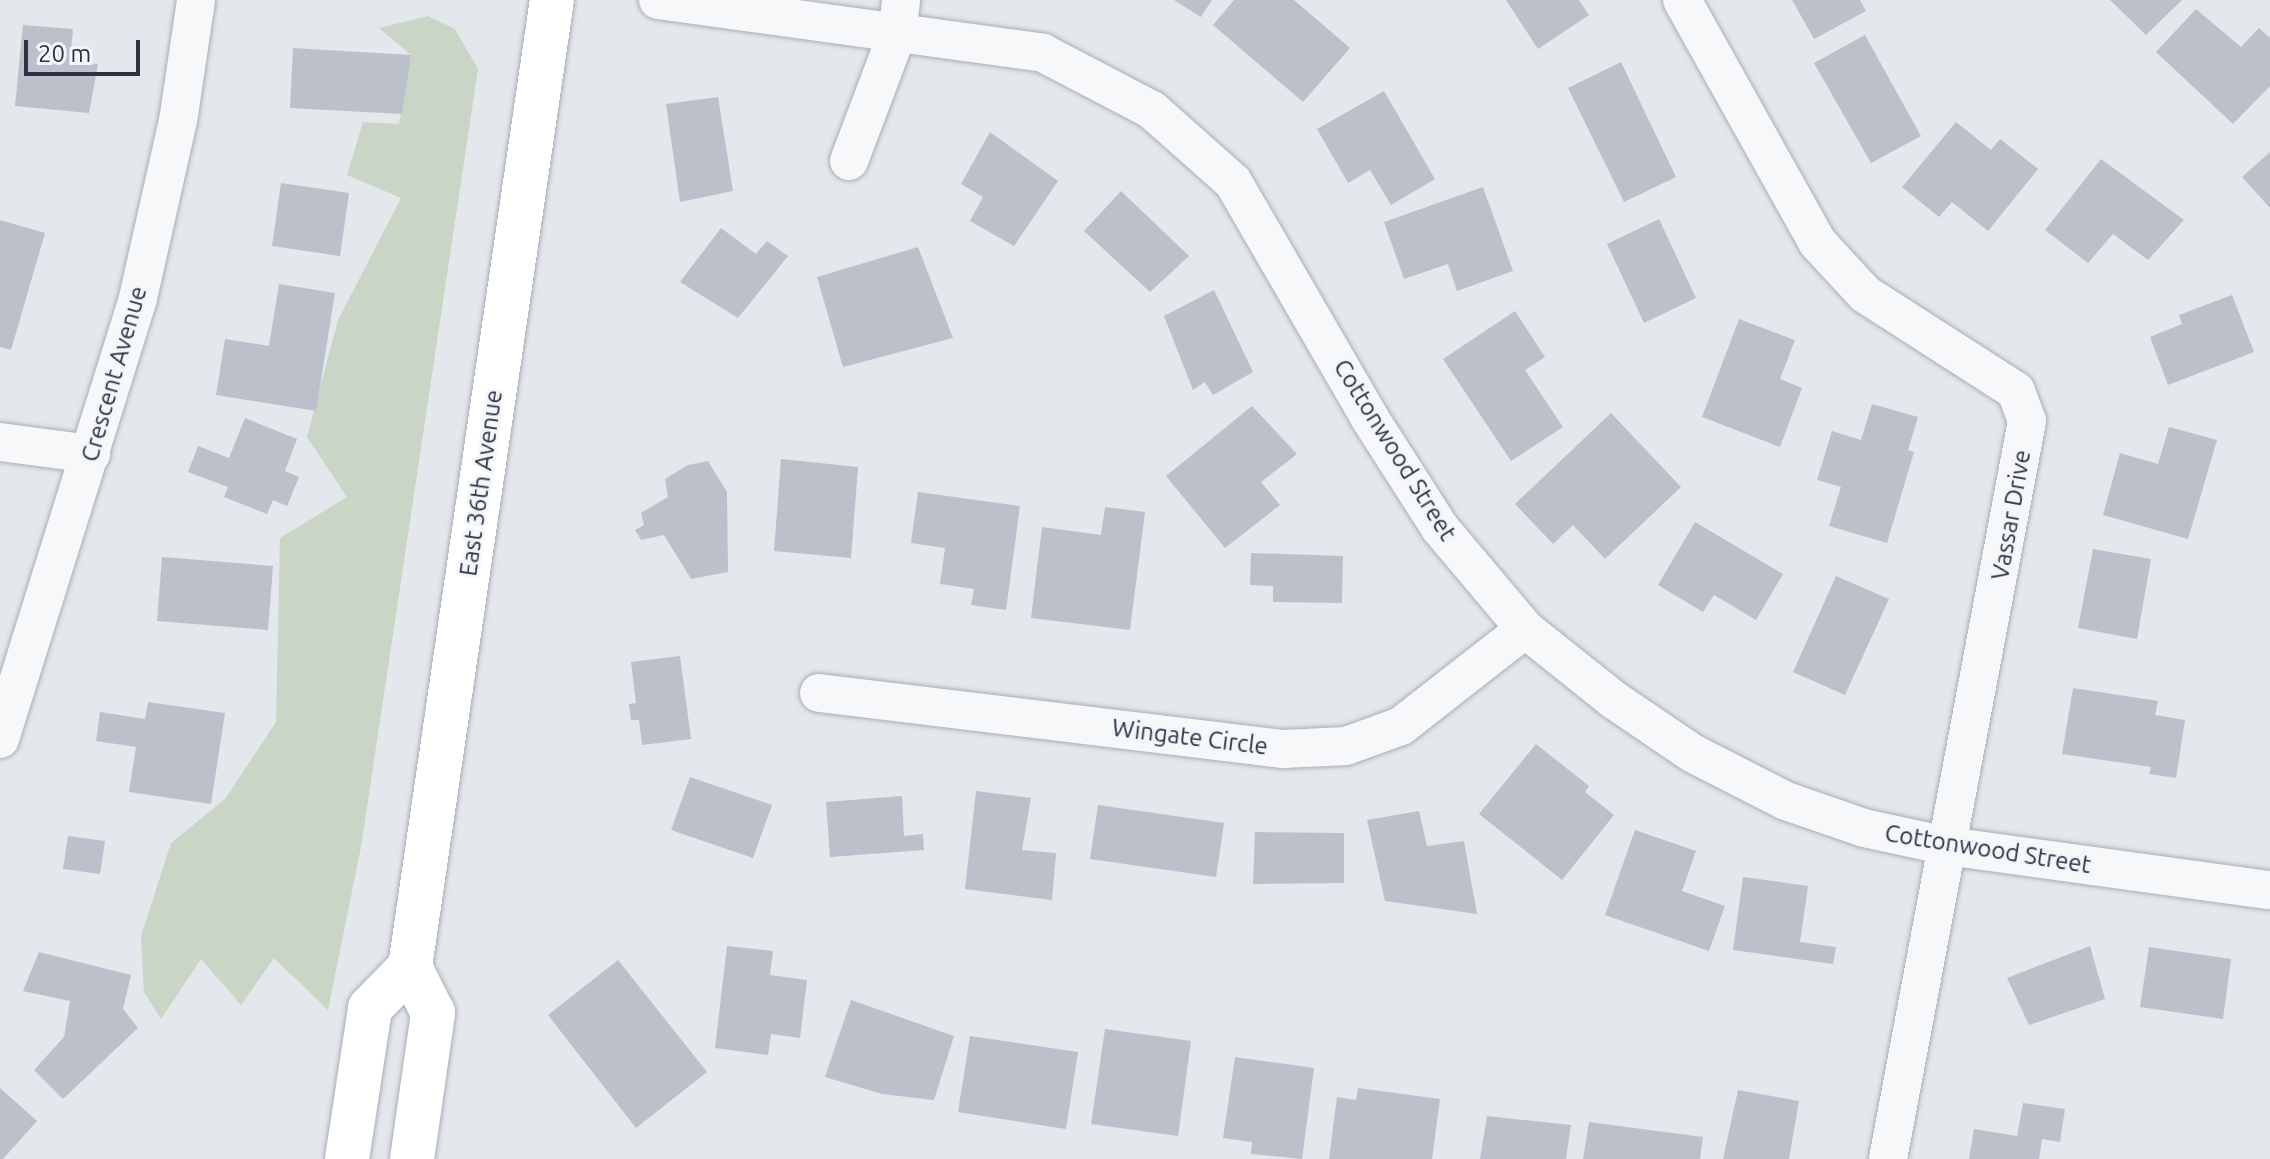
<!DOCTYPE html>
<html>
<head>
<meta charset="utf-8">
<style>
  body { margin:0 }
  #map { position:relative; width:2270px; height:1159px; overflow:hidden; background:#e4e7ec; font-family:Ubuntu,sans-serif }
  div>[style] { position:absolute }
  .green>* { inset:0; background:#c9d6c5 }
  .building>* { inset:0; background:#bbc0ca }
  .roads { filter:drop-shadow(0 0 2px #a9aeb7) drop-shadow(0 0 2px #a9aeb7) }
  .minor>* { height:38px; margin:-19px; padding:0 19px; transform-origin:19px; border-radius:19px; background:#f7f8fa }
  .major>* { height:44px; margin:-22px; padding:0 22px; transform-origin:22px; border-radius:22px; background:#fff }
  span { translate:-50% -50%; white-space:nowrap; text-align:center; line-height:1.15; -webkit-text-stroke:6px #f4f6f9; paint-order:stroke }
  .street-label { font-size:24px; color:#2b3445 }
  .scale { position:absolute; left:24px; top:40px; width:116px; height:36px; box-sizing:border-box; border:4px solid #2b3445; border-top:0; padding-left:10px; font-size:24px; line-height:28px; white-space:nowrap; color:#2b3445; -webkit-text-stroke:6px #f4f6f9; paint-order:stroke }
</style>
</head>
<body>
<div id="map">
  <div class="green">
    <div style="clip-path:polygon(428px 16px,455px 29px,478px 69px,361px 847px,328px 1010px,274px 958px,241px 1005px,201px 959px,161px 1019px,144px 992px,141px 936px,171px 843px,225px 799px,276px 722px,280px 538px,347px 497px,307px 437px,338px 320px,401px 198px,347px 175px,363px 122px,399px 124px,411px 55px,379px 28px)"></div>
  </div>
  <div class="building">
    <div style="clip-path:polygon(1174px 0,1212px 0,1201px 17px)"></div>
    <div style="clip-path:polygon(1234px 0,1294px 0,1350px 48px,1303px 102px,1213px 25px)"></div>
    <div style="clip-path:polygon(1506px 0,1579px 0,1589px 15px,1538px 49px)"></div>
    <div style="clip-path:polygon(1792px 0,1860px 0,1866px 11px,1814px 39px)"></div>
    <div style="clip-path:polygon(2110px 0,2182px 0,2146px 35px)"></div>
    <div style="clip-path:polygon(2196px 9px,2241px 47px,2259px 28px,2270px 38px,2270px 86px,2233px 124px,2156px 52px)"></div>
    <div style="clip-path:polygon(23px 25px,73px 29px,70px 62px,98px 64px,89px 113px,15px 106px)"></div>
    <div style="clip-path:polygon(1865px 35px,1921px 136px,1871px 163px,1814px 63px)"></div>
    <div style="clip-path:polygon(293px 48px,411px 55px,402px 114px,290px 108px)"></div>
    <div style="clip-path:polygon(1621px 62px,1676px 177px,1624px 202px,1568px 88px)"></div>
    <div style="clip-path:polygon(1384px 91px,1435px 179px,1391px 205px,1370px 170px,1348px 183px,1317px 129px)"></div>
    <div style="clip-path:polygon(718px 97px,733px 191px,680px 202px,666px 104px)"></div>
    <div style="clip-path:polygon(1956px 122px,1991px 150px,2000px 139px,2038px 169px,1988px 231px,1952px 202px,1939px 217px,1902px 187px)"></div>
    <div style="clip-path:polygon(990px 132px,1058px 181px,1014px 246px,970px 221px,983px 197px,961px 184px)"></div>
    <div style="clip-path:polygon(2270px 152px,2270px 208px,2242px 177px)"></div>
    <div style="clip-path:polygon(2101px 159px,2184px 220px,2148px 260px,2113px 234px,2088px 263px,2045px 230px)"></div>
    <div style="clip-path:polygon(281px 183px,349px 193px,340px 256px,272px 246px)"></div>
    <div style="clip-path:polygon(1483px 187px,1513px 271px,1457px 291px,1448px 264px,1404px 279px,1384px 222px)"></div>
    <div style="clip-path:polygon(1121px 191px,1189px 256px,1150px 292px,1084px 231px)"></div>
    <div style="clip-path:polygon(1659px 219px,1696px 298px,1644px 323px,1607px 244px)"></div>
    <div style="clip-path:polygon(0 220px,45px 233px,11px 350px,0 347px)"></div>
    <div style="clip-path:polygon(721px 228px,756px 254px,767px 241px,788px 256px,738px 318px,680px 282px)"></div>
    <div style="clip-path:polygon(918px 247px,953px 338px,843px 367px,817px 277px)"></div>
    <div style="clip-path:polygon(279px 284px,335px 293px,316px 411px,216px 395px,225px 339px,269px 346px)"></div>
    <div style="clip-path:polygon(1214px 290px,1253px 372px,1213px 395px,1205px 382px,1193px 390px,1164px 316px)"></div>
    <div style="clip-path:polygon(2232px 295px,2254px 352px,2168px 385px,2150px 337px,2182px 324px,2179px 315px)"></div>
    <div style="clip-path:polygon(1515px 311px,1545px 357px,1525px 370px,1563px 427px,1511px 461px,1443px 359px)"></div>
    <div style="clip-path:polygon(1739px 319px,1795px 340px,1780px 379px,1802px 388px,1780px 447px,1702px 417px)"></div>
    <div style="clip-path:polygon(1872px 404px,1918px 417px,1908px 450px,1914px 452px,1887px 543px,1829px 526px,1841px 487px,1817px 480px,1832px 431px,1861px 440px)"></div>
    <div style="clip-path:polygon(1252px 406px,1297px 454px,1261px 482px,1280px 505px,1225px 548px,1166px 476px)"></div>
    <div style="clip-path:polygon(1611px 413px,1681px 487px,1605px 559px,1573px 525px,1553px 544px,1515px 504px)"></div>
    <div style="clip-path:polygon(245px 418px,297px 439px,285px 471px,299px 477px,287px 506px,273px 500px,267px 514px,224px 497px,228px 487px,188px 472px,198px 446px,229px 458px)"></div>
    <div style="clip-path:polygon(2169px 427px,2217px 440px,2188px 539px,2103px 515px,2120px 453px,2158px 464px)"></div>
    <div style="clip-path:polygon(781px 459px,858px 467px,851px 558px,774px 551px)"></div>
    <div style="clip-path:polygon(708px 461px,727px 492px,728px 572px,691px 579px,664px 535px,641px 540px,635px 530px,644px 525px,641px 513px,668px 497px,665px 479px,688px 465px)"></div>
    <div style="clip-path:polygon(918px 492px,1020px 506px,1006px 610px,971px 605px,974px 589px,940px 584px,945px 548px,911px 543px)"></div>
    <div style="clip-path:polygon(1105px 507px,1145px 512px,1130px 630px,1031px 618px,1042px 527px,1101px 535px)"></div>
    <div style="clip-path:polygon(1695px 522px,1783px 574px,1756px 620px,1714px 595px,1703px 612px,1658px 585px)"></div>
    <div style="clip-path:polygon(2093px 549px,2151px 559px,2137px 639px,2078px 628px)"></div>
    <div style="clip-path:polygon(1251px 553px,1343px 556px,1342px 603px,1273px 602px,1273px 586px,1250px 585px)"></div>
    <div style="clip-path:polygon(162px 557px,273px 566px,268px 630px,157px 621px)"></div>
    <div style="clip-path:polygon(1836px 576px,1889px 599px,1845px 695px,1793px 672px)"></div>
    <div style="clip-path:polygon(680px 656px,691px 739px,642px 745px,639px 720px,631px 720px,629px 704px,636px 703px,631px 662px)"></div>
    <div style="clip-path:polygon(2073px 688px,2158px 701px,2155px 715px,2185px 720px,2176px 778px,2149px 774px,2151px 767px,2062px 754px)"></div>
    <div style="clip-path:polygon(148px 702px,225px 713px,211px 804px,129px 792px,136px 747px,96px 741px,100px 712px,145px 719px)"></div>
    <div style="clip-path:polygon(1536px 744px,1589px 786px,1585px 792px,1614px 815px,1562px 880px,1479px 814px)"></div>
    <div style="clip-path:polygon(690px 777px,772px 805px,753px 858px,671px 830px)"></div>
    <div style="clip-path:polygon(976px 791px,1031px 798px,1022px 850px,1056px 853px,1052px 900px,965px 889px)"></div>
    <div style="clip-path:polygon(902px 796px,904px 836px,923px 834px,924px 850px,830px 857px,826px 802px)"></div>
    <div style="clip-path:polygon(1098px 805px,1224px 823px,1216px 877px,1090px 859px)"></div>
    <div style="clip-path:polygon(1419px 811px,1427px 846px,1464px 841px,1477px 914px,1385px 901px,1367px 820px)"></div>
    <div style="clip-path:polygon(1635px 830px,1696px 851px,1682px 891px,1725px 906px,1709px 951px,1605px 915px)"></div>
    <div style="clip-path:polygon(1255px 832px,1344px 833px,1344px 883px,1253px 884px)"></div>
    <div style="clip-path:polygon(68px 836px,105px 841px,100px 874px,63px 869px)"></div>
    <div style="clip-path:polygon(1743px 877px,1808px 886px,1800px 942px,1836px 947px,1833px 964px,1733px 950px)"></div>
    <div style="clip-path:polygon(727px 946px,773px 951px,770px 975px,807px 980px,800px 1038px,771px 1034px,768px 1055px,715px 1048px)"></div>
    <div style="clip-path:polygon(2090px 946px,2105px 999px,2029px 1025px,2007px 978px)"></div>
    <div style="clip-path:polygon(2149px 947px,2231px 959px,2223px 1019px,2140px 1007px)"></div>
    <div style="clip-path:polygon(39px 952px,131px 975px,123px 1009px,138px 1028px,63px 1099px,34px 1070px,64px 1037px,70px 1001px,23px 991px)"></div>
    <div style="clip-path:polygon(618px 960px,707px 1072px,636px 1128px,548px 1015px)"></div>
    <div style="clip-path:polygon(851px 1000px,954px 1036px,934px 1100px,882px 1094px,825px 1077px)"></div>
    <div style="clip-path:polygon(1105px 1029px,1191px 1041px,1178px 1136px,1091px 1124px)"></div>
    <div style="clip-path:polygon(970px 1036px,1078px 1052px,1066px 1129px,958px 1112px)"></div>
    <div style="clip-path:polygon(1235px 1057px,1314px 1068px,1302px 1159px,1251px 1154px,1252px 1142px,1223px 1138px)"></div>
    <div style="clip-path:polygon(0 1088px,37px 1121px,3px 1159px,0 1159px)"></div>
    <div style="clip-path:polygon(1358px 1088px,1440px 1099px,1432px 1159px,1329px 1159px,1337px 1097px,1356px 1100px)"></div>
    <div style="clip-path:polygon(1738px 1090px,1799px 1101px,1789px 1159px,1723px 1159px)"></div>
    <div style="clip-path:polygon(2023px 1103px,2065px 1109px,2060px 1142px,2042px 1139px,2039px 1159px,1969px 1159px,1974px 1129px,2017px 1136px)"></div>
    <div style="clip-path:polygon(1487px 1116px,1571px 1125px,1566px 1159px,1480px 1159px)"></div>
    <div style="clip-path:polygon(1589px 1122px,1703px 1137px,1700px 1159px,1583px 1159px)"></div>
  </div>
  <div class="roads">
    <div class="minor">
      <div style="left:658px;top:0;width:389px;rotate:7.8deg"></div>
      <div style="left:1043px;top:53px;width:123px;rotate:27.6deg"></div>
      <div style="left:1152px;top:110px;width:108px;rotate:41.6deg"></div>
      <div style="left:1233px;top:182px;width:272px;rotate:59.9deg"></div>
      <div style="left:1369px;top:417px;width:132px;rotate:57.4deg"></div>
      <div style="left:1440px;top:528px;width:132px;rotate:49.9deg"></div>
      <div style="left:1525px;top:629px;width:114px;rotate:38.6deg"></div>
      <div style="left:1614px;top:700px;width:94px;rotate:34.2deg"></div>
      <div style="left:1692px;top:753px;width:106px;rotate:27.1deg"></div>
      <div style="left:1786px;top:801px;width:83px;rotate:19.1deg"></div>
      <div style="left:1864px;top:828px;width:85px;rotate:12.2deg"></div>
      <div style="left:1947px;top:846px;width:326px;rotate:7.8deg"></div>
      <div style="left:1682px;top:0;width:277px;rotate:60.8deg"></div>
      <div style="left:1817px;top:242px;width:71px;rotate:47.3deg"></div>
      <div style="left:1865px;top:294px;width:179px;rotate:32.7deg"></div>
      <div style="left:2016px;top:391px;width:32px;rotate:70deg"></div>
      <div style="left:2027px;top:421px;width:751px;rotate:100.67deg"></div>
      <div style="left:849px;top:161px;width:136px;rotate:-69.3deg"></div>
      <div style="left:897px;top:34px;width:34px;rotate:-83deg"></div>
      <div style="left:0;top:442px;width:92px;rotate:7.5deg"></div>
      <div style="left:819px;top:693px;width:468px;rotate:6.9deg"></div>
      <div style="left:1284px;top:749px;width:62px;rotate:-2.8deg"></div>
      <div style="left:1346px;top:746px;width:59px;rotate:-20deg"></div>
      <div style="left:1401px;top:726px;width:157px;rotate:-38deg"></div>
      <div style="left:0;top:739px;width:462px;rotate:-72.6deg"></div>
      <div style="left:138px;top:298px;width:181px;rotate:-77.3deg"></div>
      <div style="left:178px;top:121px;width:122px;rotate:-81.5deg"></div>
    </div>
    <div class="major">
      <div style="left:347px;top:1159px;width:153px;rotate:-81.3deg"></div>
      <div style="left:370px;top:1008px;width:57px;rotate:-45.7deg"></div>
      <div style="left:412px;top:1159px;width:148px;rotate:-81.8deg"></div>
      <div style="left:433px;top:1013px;width:51px;rotate:-116.6deg"></div>
      <div style="left:410px;top:967px;width:977px;rotate:-81.65deg"></div>
    </div>
  </div>
  <div class="street-label">
    <span style="left:114px;top:374px;rotate:-74deg">Crescent Avenue</span>
    <span style="left:1395px;top:450px;rotate:58deg">Cottonwood Street</span>
    <span style="left:481px;top:483px;rotate:-82deg">East 36th Avenue</span>
    <span style="left:2011px;top:515px;rotate:-80deg">Vassar Drive</span>
    <span style="left:1190px;top:737px;rotate:7deg">Wingate Circle</span>
    <span style="left:1988px;top:849px;rotate:9deg">Cottonwood Street</span>
  </div>
  <div class="scale">20 m</div>
</div>
</body>
</html>
